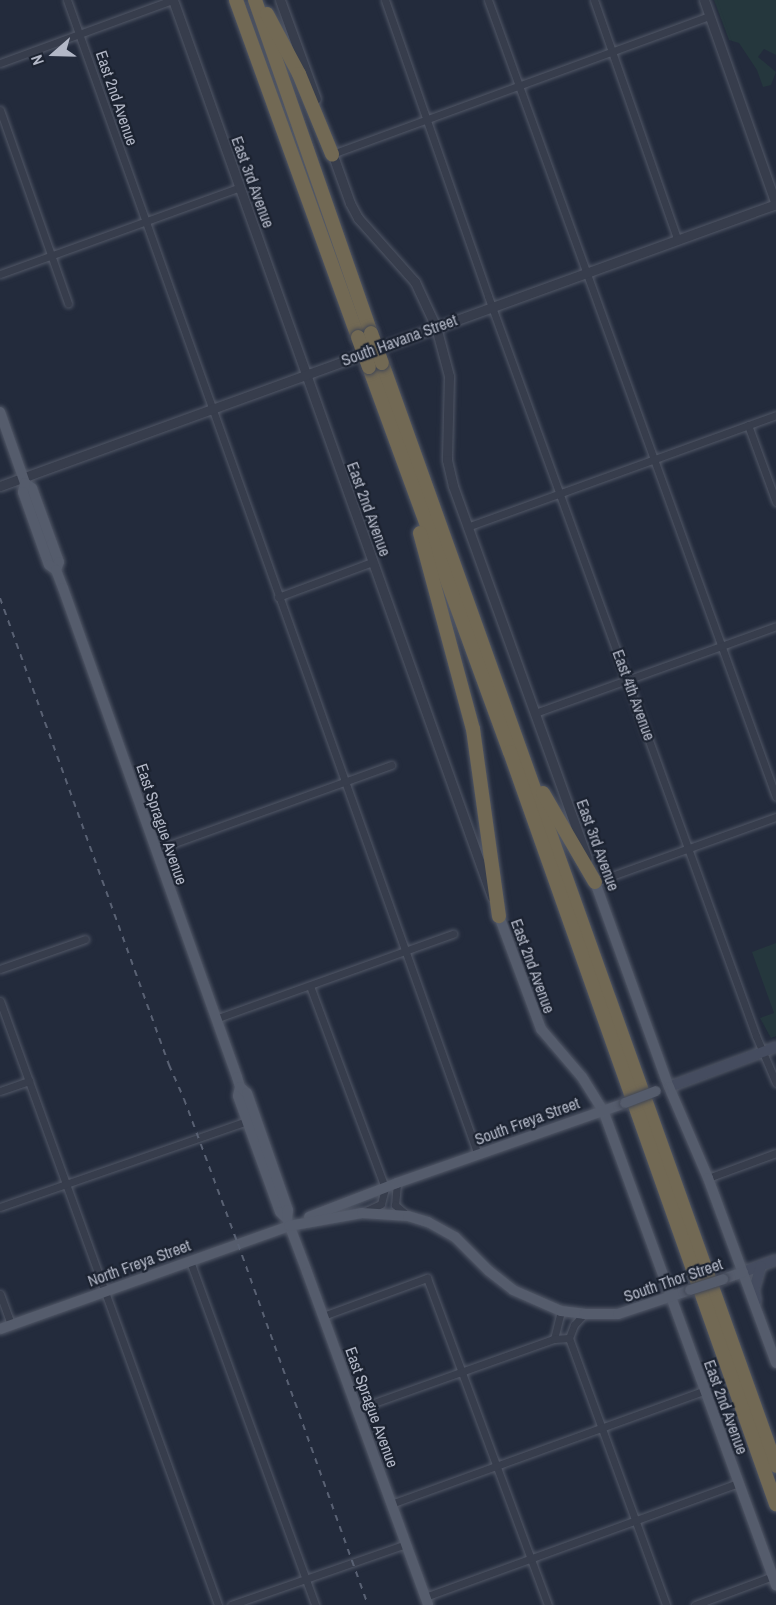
<!DOCTYPE html>
<html>
<head>
<meta charset="utf-8">
<style>
  body { margin:0 }
  #map { position:relative; width:776px; height:1605px; overflow:hidden; background:#232b3c; font-family:"Archivo Narrow",sans-serif }
  div>[style] { position:absolute }
  .green>* { inset:0; background:#25373d }
  .roads { filter:drop-shadow(0 0 2px #525867) drop-shadow(0 0 2px #525867) }
  .minor>* { height:7px; margin:-3.5px; padding:0 3.5px; transform-origin:3.5px; border-radius:3.5px; background:#373d4c }
  .tertiary>* { height:9px; margin:-4.5px; padding:0 4.5px; transform-origin:4.5px; border-radius:4.5px; background:#373d4c }
  .secondary>* { height:10px; margin:-5px; padding:0 5px; transform-origin:5px; border-radius:5px; background:#454c5f }
  .primary>* { height:10px; margin:-5px; padding:0 5px; transform-origin:5px; border-radius:5px; background:#555c6c }
  .motorway>* { height:14px; margin:-7px; padding:0 7px; transform-origin:7px; border-radius:7px; background:#726954 }
  .rail>* { height:2px; margin-top:-1px; transform-origin:0; background:repeating-linear-gradient(90deg,#596173 0 6px,transparent 0 12px) }
  .bridges { filter:drop-shadow(0 0 2px #404655) drop-shadow(0 0 2px #404655) }
  .primary-bridge>* { height:10px; margin:-5px; padding:0 5px; transform-origin:5px; border-radius:5px; background:#555c6c }
  .motorway-bridge>* { height:14px; margin:-7px; padding:0 7px; transform-origin:7px; border-radius:7px; background:#726954 }
  span { translate:-50% -50%; white-space:nowrap; text-align:center; line-height:1.15; -webkit-text-stroke:4.5px #1c2331; paint-order:stroke }
  .street-label { font-size:16px; color:#b3b8c7 }
  .north { position:absolute; left:24px; top:24px; width:60px; height:60px; -webkit-text-stroke:4px #1c2331; paint-order:stroke; rotate:250deg; font-size:16px; font-weight:700; line-height:24px; text-align:center; color:#b3b8c7 }
  .north::after { content:''; display:block; margin:auto; width:21px; height:27px; background:#b3b8c7; clip-path:polygon(50% 0,100% 100%,50% 72%,0 100%) }
</style>
</head>
<body>
<div id="map">
  <div class="green">
    <div style="clip-path:polygon(714px 0,776px 0,776px 55px,764px 49px,758px 57px,776px 72px,771px 85px,763px 87px,757px 70px,739px 43px,729px 40px)"></div>
    <div style="clip-path:polygon(776px 943px,776px 1036px,771px 1038px,760px 1018px,774px 1013px,752px 952px)"></div>
  </div>
  <div class="roads">
    <div class="minor">
      <div style="left:67px;top:0;width:1226px;rotate:70.41deg"></div>
      <div style="left:385px;top:0;width:313px;rotate:70.8deg"></div>
      <div style="left:488px;top:296px;width:787px;rotate:70.09deg"></div>
      <div style="left:756px;top:1036px;width:51px;rotate:66.9deg"></div>
      <div style="left:488px;top:0;width:847px;rotate:70.13deg"></div>
      <div style="left:594px;top:0;width:253px;rotate:70.8deg"></div>
      <div style="left:0;top:63px;width:183px;rotate:-20.1deg"></div>
      <div style="left:0;top:110px;width:205px;rotate:70.6deg"></div>
      <div style="left:332px;top:154px;width:401px;rotate:-20.1deg"></div>
      <div style="left:0;top:274px;width:253px;rotate:-19.9deg"></div>
      <div style="left:748px;top:425px;width:82px;rotate:70deg"></div>
      <div style="left:467px;top:527px;width:329px;rotate:-19.9deg"></div>
      <div style="left:278px;top:597px;width:100px;rotate:-20.4deg"></div>
      <div style="left:535px;top:713px;width:256px;rotate:-19.8deg"></div>
      <div style="left:155px;top:850px;width:251px;rotate:-19.8deg"></div>
      <div style="left:595px;top:882px;width:192px;rotate:-19.8deg"></div>
      <div style="left:0;top:969px;width:90px;rotate:-19.4deg"></div>
      <div style="left:310px;top:986px;width:215px;rotate:69.6deg"></div>
      <div style="left:385px;top:1188px;width:16px;rotate:104deg"></div>
      <div style="left:381px;top:1204px;width:19px;rotate:155deg"></div>
      <div style="left:0;top:1001px;width:642px;rotate:70.15deg"></div>
      <div style="left:215px;top:1019px;width:253px;rotate:-19.7deg"></div>
      <div style="left:0;top:1091px;width:31px;rotate:-19deg"></div>
      <div style="left:708px;top:1178px;width:72px;rotate:-20.2deg"></div>
      <div style="left:397px;top:1183px;width:22px;rotate:95deg"></div>
      <div style="left:395px;top:1205px;width:17px;rotate:40deg"></div>
      <div style="left:0;top:1207px;width:262px;rotate:-19.2deg"></div>
      <div style="left:190px;top:1261px;width:366px;rotate:70deg"></div>
      <div style="left:0;top:1294px;width:33px;rotate:70deg"></div>
      <div style="left:323px;top:1316px;width:111px;rotate:-20.1deg"></div>
      <div style="left:427px;top:1278px;width:349px;rotate:69.7deg"></div>
      <div style="left:569px;top:1338px;width:284px;rotate:70deg"></div>
      <div style="left:569px;top:1338px;width:14px;rotate:-69deg"></div>
      <div style="left:574px;top:1325px;width:15px;rotate:-48deg"></div>
      <div style="left:554px;top:1339px;width:29px;rotate:-76deg"></div>
      <div style="left:357px;top:1409px;width:209px;rotate:-19.6deg"></div>
      <div style="left:554px;top:1339px;width:15px;rotate:-4deg"></div>
      <div style="left:391px;top:1504px;width:333px;rotate:-19.9deg"></div>
      <div style="left:425px;top:1597px;width:333px;rotate:-20deg"></div>
      <div style="left:231px;top:1605px;width:185px;rotate:-19.2deg"></div>
      <div style="left:695px;top:1605px;width:83px;rotate:-20.4deg"></div>
    </div>
    <div class="tertiary">
      <div style="left:173px;top:0;width:952px;rotate:70.42deg"></div>
      <div style="left:280px;top:0;width:105px;rotate:70deg"></div>
      <div style="left:704px;top:0;width:217px;rotate:70.6deg"></div>
      <div style="left:331px;top:150px;width:56px;rotate:70.3deg"></div>
      <div style="left:350px;top:203px;width:17px;rotate:62deg"></div>
      <div style="left:358px;top:218px;width:86px;rotate:48.3deg"></div>
      <div style="left:415px;top:282px;width:50px;rotate:65deg"></div>
      <div style="left:436px;top:327px;width:51px;rotate:75.1deg"></div>
      <div style="left:449px;top:376px;width:84px;rotate:91.4deg"></div>
      <div style="left:447px;top:460px;width:27px;rotate:77deg"></div>
      <div style="left:453px;top:486px;width:395px;rotate:70.2deg"></div>
      <div style="left:0;top:486px;width:826px;rotate:-19.97deg"></div>
    </div>
    <div class="secondary">
      <div style="left:669px;top:1087px;width:114px;rotate:-20.5deg"></div>
      <div style="left:743px;top:1272px;width:35px;rotate:-20deg"></div>
      <div style="left:756px;top:1301px;width:11px;rotate:-100deg"></div>
      <div style="left:754px;top:1290px;width:25px;rotate:-74deg"></div>
    </div>
    <div class="primary">
      <div style="left:0;top:412px;width:75px;rotate:70.6deg"></div>
      <div style="left:25px;top:483px;width:9px;rotate:36deg"></div>
      <div style="left:32px;top:488px;width:59px;rotate:70deg"></div>
      <div style="left:52px;top:543px;width:20px;rotate:70deg"></div>
      <div style="left:59px;top:562px;width:9px;rotate:111deg"></div>
      <div style="left:25px;top:483px;width:9px;rotate:103deg"></div>
      <div style="left:23px;top:492px;width:77px;rotate:70.4deg"></div>
      <div style="left:49px;top:565px;width:9px;rotate:36deg"></div>
      <div style="left:56px;top:570px;width:19px;rotate:69deg"></div>
      <div style="left:63px;top:588px;width:519px;rotate:70.41deg"></div>
      <div style="left:237px;top:1077px;width:10px;rotate:73deg"></div>
      <div style="left:240px;top:1087px;width:9px;rotate:103deg"></div>
      <div style="left:238px;top:1096px;width:123px;rotate:70.1deg"></div>
      <div style="left:280px;top:1212px;width:10px;rotate:45deg"></div>
      <div style="left:287px;top:1219px;width:57px;rotate:69.3deg"></div>
      <div style="left:307px;top:1272px;width:354px;rotate:70deg"></div>
      <div style="left:595px;top:882px;width:218px;rotate:70.2deg"></div>
      <div style="left:669px;top:1087px;width:99px;rotate:66.8deg"></div>
      <div style="left:708px;top:1178px;width:197px;rotate:69.8deg"></div>
      <div style="left:499px;top:916px;width:121px;rotate:69.6deg"></div>
      <div style="left:541px;top:1029px;width:63px;rotate:49.5deg"></div>
      <div style="left:582px;top:1077px;width:39px;rotate:58deg"></div>
      <div style="left:603px;top:1110px;width:506px;rotate:69.99deg"></div>
      <div style="left:240px;top:1087px;width:9px;rotate:41deg"></div>
      <div style="left:247px;top:1093px;width:124px;rotate:70.7deg"></div>
      <div style="left:288px;top:1210px;width:9px;rotate:96deg"></div>
      <div style="left:309px;top:1217px;width:94px;rotate:-21.1deg"></div>
      <div style="left:397px;top:1183px;width:242px;rotate:-19.3deg"></div>
      <div style="left:723px;top:1279px;width:21px;rotate:-19deg"></div>
      <div style="left:0;top:1329px;width:307px;rotate:-19.6deg"></div>
      <div style="left:289px;top:1226px;width:74px;rotate:-10.1deg"></div>
      <div style="left:362px;top:1213px;width:46px;rotate:3.7deg"></div>
      <div style="left:408px;top:1216px;width:21px;rotate:17deg"></div>
      <div style="left:428px;top:1222px;width:31px;rotate:29deg"></div>
      <div style="left:455px;top:1237px;width:48px;rotate:45deg"></div>
      <div style="left:489px;top:1271px;width:31px;rotate:38deg"></div>
      <div style="left:513px;top:1290px;width:52px;rotate:23.6deg"></div>
      <div style="left:561px;top:1311px;width:23px;rotate:7deg"></div>
      <div style="left:584px;top:1314px;width:34px"></div>
      <div style="left:618px;top:1314px;width:76px;rotate:-18.4deg"></div>
    </div>
    <div class="motorway">
      <div style="left:236px;top:0;width:358px;rotate:70.1deg"></div>
      <div style="left:255px;top:0;width:353px;rotate:70.8deg"></div>
      <div style="left:267px;top:14px;width:68px;rotate:61.9deg"></div>
      <div style="left:299px;top:74px;width:87px;rotate:67.6deg"></div>
      <div style="left:382px;top:363px;width:1171px;rotate:70.34deg"></div>
      <div style="left:369px;top:367px;width:410px;rotate:69.9deg"></div>
      <div style="left:510px;top:752px;width:798px;rotate:70.52deg"></div>
      <div style="left:420px;top:533px;width:203px;rotate:74.9deg"></div>
      <div style="left:473px;top:729px;width:189px;rotate:82.1deg"></div>
      <div style="left:543px;top:793px;width:103px;rotate:59.7deg"></div>
    </div>
  </div>
  <div class="rail">
    <div style="left:0;top:598px;width:497px;rotate:70.1deg"></div>
    <div style="left:169px;top:1065px;width:37px;rotate:66deg"></div>
    <div style="left:184px;top:1099px;width:155px;rotate:69.6deg"></div>
    <div style="left:238px;top:1244px;width:384px;rotate:70.2deg"></div>
  </div>
  <div class="bridges">
    <div class="primary-bridge">
      <div style="left:625px;top:1103px;width:33px;rotate:-21deg"></div>
      <div style="left:690px;top:1290px;width:35px;rotate:-18deg"></div>
    </div>
    <div class="motorway-bridge">
      <div style="left:371px;top:333px;width:32px;rotate:70deg"></div>
      <div style="left:358px;top:337px;width:32px;rotate:70deg"></div>
    </div>
  </div>
  <div class="street-label">
    <span style="left:117px;top:98px;rotate:71deg">East 2nd Avenue</span>
    <span style="left:253px;top:182px;rotate:70deg">East 3rd Avenue</span>
    <span style="left:399px;top:340px;rotate:-20deg">South Havana Street</span>
    <span style="left:369px;top:509px;rotate:70deg">East 2nd Avenue</span>
    <span style="left:634px;top:695px;rotate:70deg">East 4th Avenue</span>
    <span style="left:162px;top:824px;rotate:71deg">East Sprague Avenue</span>
    <span style="left:598px;top:845px;rotate:70deg">East 3rd Avenue</span>
    <span style="left:533px;top:966px;rotate:70deg">East 2nd Avenue</span>
    <span style="left:527px;top:1121px;rotate:-20deg">South Freya Street</span>
    <span style="left:139px;top:1263px;rotate:-20deg">North Freya Street</span>
    <span style="left:673px;top:1280px;rotate:-19deg">South Thor Street</span>
    <span style="left:372px;top:1407px;rotate:70deg">East Sprague Avenue</span>
    <span style="left:726px;top:1407px;rotate:70deg">East 2nd Avenue</span>
  </div>
  <div class="north">N</div>
</div>
</body>
</html>
